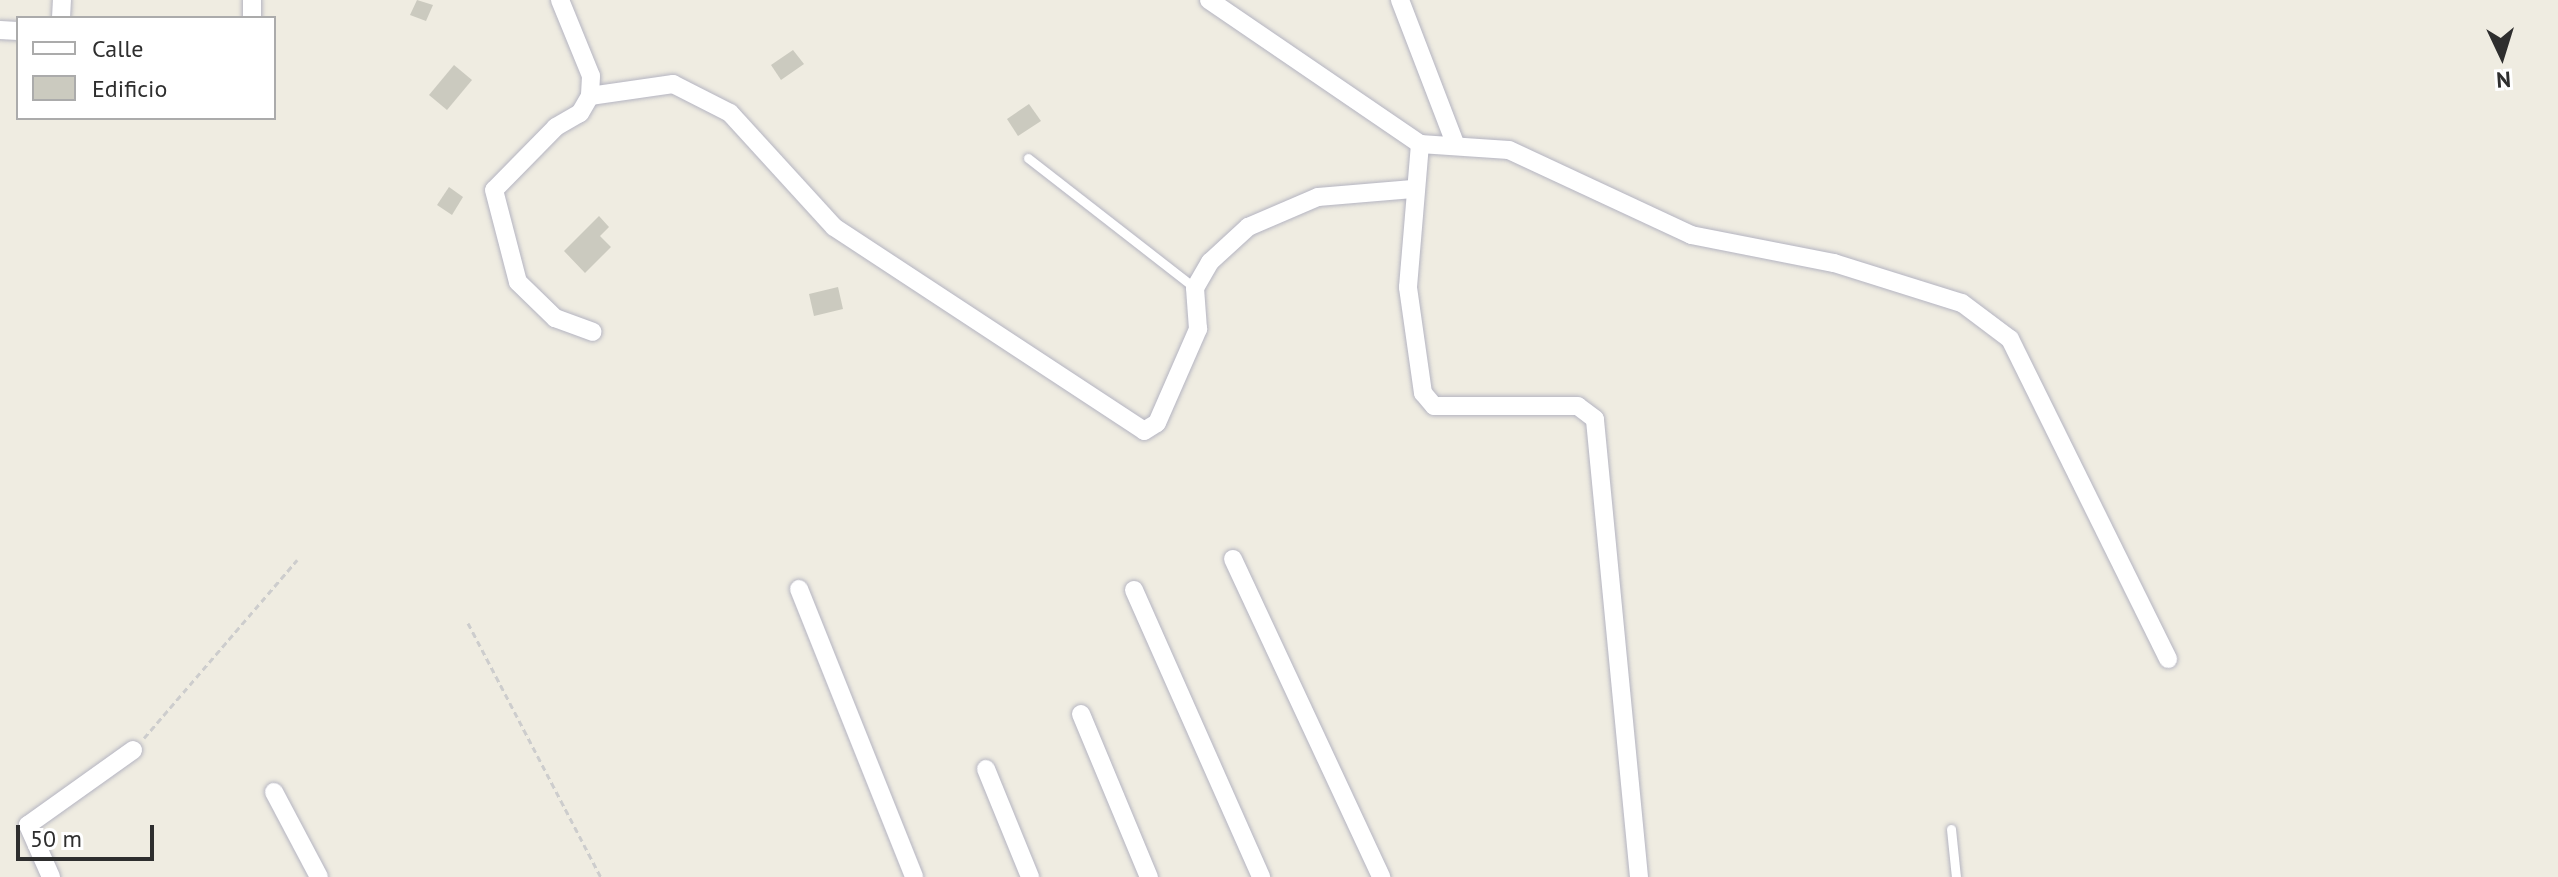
<!DOCTYPE html>
<html>
<head>
<meta charset="utf-8">
<style>
  body { margin:0 }
  #map { position:relative; width:2558px; height:877px; overflow:hidden; background:#efece1; font-family:"PT Sans",sans-serif }
  div>[style] { position:absolute }
  .building>* { inset:0; background:#cbcabf }
  .path>* { height:3px; margin-top:-1.5px; transform-origin:0; background:repeating-linear-gradient(90deg,#cdcdcd 0 6px,transparent 0 10px) }
  .roads { filter:drop-shadow(0 0 2px #b4b4c1) drop-shadow(0 0 2px #b4b4c1) }
  .service>* { height:9px; margin:-4.5px; padding:0 4.5px; transform-origin:4.5px; border-radius:4.5px; background:#fff }
  .minor>* { height:18px; margin:-9px; padding:0 9px; transform-origin:9px; border-radius:9px; background:#fff }
  span { translate:-50% -50%; white-space:nowrap; text-align:center; line-height:1.15; -webkit-text-stroke:6px #fff; paint-order:stroke }
  .legend { position:absolute; left:16px; top:16px; width:260px; height:104px; box-sizing:border-box; background:#fff; border:2px solid #ababab; margin:0; padding:10px 14px; list-style:none; font-size:24px; color:#2e2e2e }
  .legend li { display:flex; align-items:center; gap:16px; height:40px }
  .legend b { width:40px; border:2px solid #ababab }
  .north { position:absolute; left:2462px; top:16px; width:80px; height:80px; -webkit-text-stroke:6px #fff; paint-order:stroke; rotate:176deg; font-size:22px; font-weight:700; line-height:32px; text-align:center; color:#2e2e2e }
  .north::after { content:''; display:block; margin:auto; width:28px; height:36px; background:#2e2e2e; clip-path:polygon(50% 0,100% 100%,50% 72%,0 100%) }
  .scale { position:absolute; left:16px; top:825px; width:138px; height:36px; box-sizing:border-box; border:4px solid #2e2e2e; border-top:0; padding-left:10px; font-size:24px; line-height:28px; white-space:nowrap; color:#2e2e2e; -webkit-text-stroke:6px #fff; paint-order:stroke }
</style>
</head>
<body>
<div id="map">
  <div class="building">
    <div style="clip-path:polygon(417px 0,433px 5px,426px 21px,410px 15px)"></div>
    <div style="clip-path:polygon(793px 50px,804px 64px,781px 80px,771px 65px)"></div>
    <div style="clip-path:polygon(454px 65px,472px 80px,447px 110px,429px 95px)"></div>
    <div style="clip-path:polygon(1029px 104px,1041px 121px,1018px 136px,1007px 119px)"></div>
    <div style="clip-path:polygon(449px 187px,463px 197px,452px 215px,437px 205px)"></div>
    <div style="clip-path:polygon(599px 216px,609px 227px,600px 236px,611px 247px,585px 273px,564px 251px)"></div>
    <div style="clip-path:polygon(838px 287px,843px 309px,814px 316px,809px 294px)"></div>
  </div>
  <div class="path">
    <div style="left:468px;top:623px;width:287px;rotate:62.4deg"></div>
    <div style="left:144px;top:738px;width:235px;rotate:-49.3deg"></div>
  </div>
  <div class="roads">
    <div class="service">
      <div style="left:1028px;top:158px;width:212px;rotate:37.9deg"></div>
      <div style="left:1951px;top:829px;width:48px;rotate:84.1deg"></div>
    </div>
    <div class="minor">
      <div style="left:560px;top:0;width:82px;rotate:67.8deg"></div>
      <div style="left:591px;top:76px;width:20px;rotate:93deg"></div>
      <div style="left:590px;top:96px;width:20px;rotate:120deg"></div>
      <div style="left:580px;top:113px;width:28px;rotate:150deg"></div>
      <div style="left:556px;top:127px;width:88px;rotate:134.5deg"></div>
      <div style="left:494px;top:190px;width:95px;rotate:75.4deg"></div>
      <div style="left:518px;top:282px;width:52px;rotate:44.2deg"></div>
      <div style="left:555px;top:318px;width:40px;rotate:20.2deg"></div>
      <div style="left:1209px;top:0;width:255px;rotate:34.3deg"></div>
      <div style="left:1400px;top:0;width:156px;rotate:69deg"></div>
      <div style="left:61px;top:18px;width:18px;rotate:-87deg"></div>
      <div style="left:252px;top:18px;width:18px;rotate:-90deg"></div>
      <div style="left:0;top:30px;width:18px;rotate:3deg"></div>
      <div style="left:590px;top:96px;width:84px;rotate:-8.2deg"></div>
      <div style="left:673px;top:84px;width:64px;rotate:27deg"></div>
      <div style="left:730px;top:113px;width:154px;rotate:47.6deg"></div>
      <div style="left:834px;top:227px;width:371px;rotate:33.3deg"></div>
      <div style="left:1144px;top:431px;width:15px;rotate:-32deg"></div>
      <div style="left:1157px;top:423px;width:103px;rotate:-66.4deg"></div>
      <div style="left:1198px;top:329px;width:41px;rotate:-94.2deg"></div>
      <div style="left:1195px;top:288px;width:30px;rotate:-60deg"></div>
      <div style="left:1210px;top:262px;width:52px;rotate:-42.6deg"></div>
      <div style="left:1248px;top:227px;width:76px;rotate:-23.2deg"></div>
      <div style="left:1318px;top:197px;width:95px;rotate:-4.8deg"></div>
      <div style="left:1233px;top:559px;width:351px;rotate:65deg"></div>
      <div style="left:799px;top:589px;width:310px;rotate:68.2deg"></div>
      <div style="left:1134px;top:590px;width:314px;rotate:66.1deg"></div>
      <div style="left:1081px;top:714px;width:177px;rotate:67.4deg"></div>
      <div style="left:986px;top:769px;width:117px;rotate:67.8deg"></div>
      <div style="left:274px;top:792px;width:96px;rotate:62.1deg"></div>
      <div style="left:51px;top:877px;width:57px;rotate:-113.9deg"></div>
      <div style="left:28px;top:825px;width:129px;rotate:-35.5deg"></div>
      <div style="left:1639px;top:877px;width:460px;rotate:-95.5deg"></div>
      <div style="left:1595px;top:419px;width:21px;rotate:-143deg"></div>
      <div style="left:1578px;top:406px;width:144px;rotate:180deg"></div>
      <div style="left:1434px;top:406px;width:17px;rotate:-130deg"></div>
      <div style="left:1423px;top:393px;width:107px;rotate:-98.1deg"></div>
      <div style="left:1408px;top:287px;width:144px;rotate:-85.2deg"></div>
      <div style="left:1420px;top:144px;width:89px;rotate:3.9deg"></div>
      <div style="left:1509px;top:150px;width:201px;rotate:25deg"></div>
      <div style="left:1691px;top:235px;width:146px;rotate:11.1deg"></div>
      <div style="left:1834px;top:263px;width:134px;rotate:17.4deg"></div>
      <div style="left:1962px;top:303px;width:60px;rotate:36.9deg"></div>
      <div style="left:2010px;top:339px;width:357px;rotate:63.7deg"></div>
    </div>
  </div>
  <ul class="legend">
  <li><b style="height:10px;background:#fff"></b>Calle</li>
  <li><b style="height:22px;background:#cbcabf"></b>Edificio</li>
  </ul>
  <div class="north">N</div>
  <div class="scale">50 m</div>
</div>
</body>
</html>
